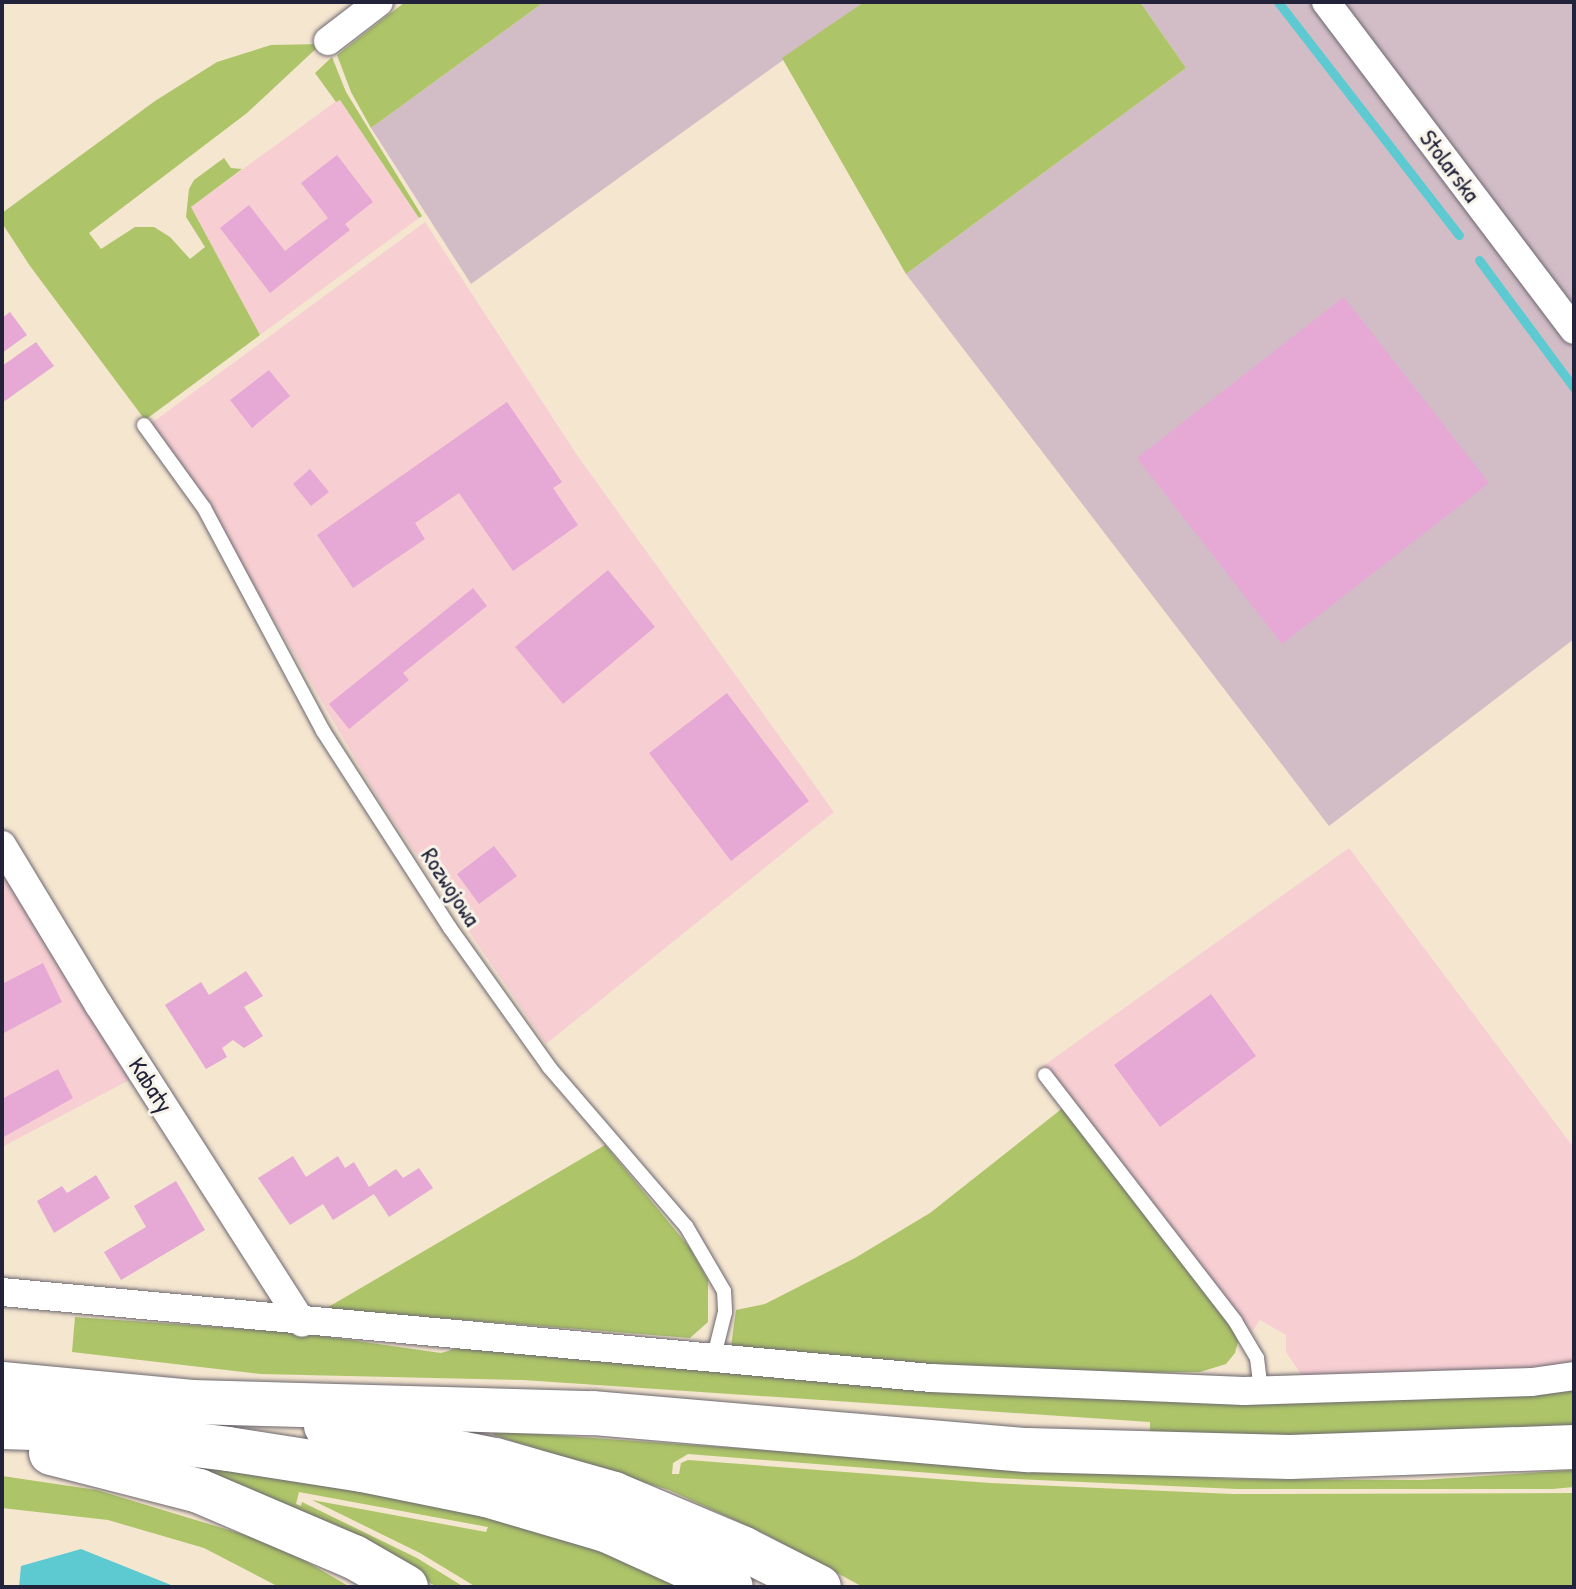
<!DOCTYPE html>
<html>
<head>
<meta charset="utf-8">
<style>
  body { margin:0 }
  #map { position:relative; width:1576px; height:1589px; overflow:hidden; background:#f5e6d0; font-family:"Patrick Hand",sans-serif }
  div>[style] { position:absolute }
  .built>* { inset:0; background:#f7cfd3 }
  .industrial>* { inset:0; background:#d2bdc7 }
  .green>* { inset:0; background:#adc469 }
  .water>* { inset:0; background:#5dcad2 }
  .stream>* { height:9px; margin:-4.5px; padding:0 4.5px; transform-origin:4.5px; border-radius:4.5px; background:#5dcad2 }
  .building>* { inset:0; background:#e6a8d4 }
  .roads { filter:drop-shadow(0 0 2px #6c676f) drop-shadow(0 0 2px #6c676f) }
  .lane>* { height:14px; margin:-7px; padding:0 7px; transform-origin:7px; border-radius:7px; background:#fff }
  .street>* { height:28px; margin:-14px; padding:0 14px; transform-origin:14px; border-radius:14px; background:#fff }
  .highway>* { height:44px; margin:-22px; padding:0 22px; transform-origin:22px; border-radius:22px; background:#fff }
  span { translate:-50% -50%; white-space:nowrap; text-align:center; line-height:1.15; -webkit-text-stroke:6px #f7f3e8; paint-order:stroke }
  .street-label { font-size:24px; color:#22223b }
  .frame { position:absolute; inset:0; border:4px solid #22223b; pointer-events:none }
</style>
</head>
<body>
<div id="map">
  <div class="built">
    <div style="clip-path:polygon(339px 99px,419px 218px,260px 335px,191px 207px)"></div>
    <div style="clip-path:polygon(425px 222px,577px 455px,834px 812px,546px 1044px,381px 803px,204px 500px,149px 425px)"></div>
    <div style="clip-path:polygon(1349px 848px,1574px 1148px,1574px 1371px,1303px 1377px,1286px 1352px,1286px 1335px,1260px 1320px,1252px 1332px,1043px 1066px)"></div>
    <div style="clip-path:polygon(2px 859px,141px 1074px,2px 1147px)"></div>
  </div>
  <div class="industrial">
    <div style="clip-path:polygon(544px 2px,864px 2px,471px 284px,371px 128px)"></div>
    <div style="clip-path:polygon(1140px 2px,1574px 2px,1574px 639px,1329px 826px,906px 274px,1186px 68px)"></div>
  </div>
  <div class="green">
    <div style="clip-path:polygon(405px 2px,544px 2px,371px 128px,351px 92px,337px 55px)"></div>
    <div style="clip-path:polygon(864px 2px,1140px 2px,1186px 68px,906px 274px,782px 58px)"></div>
    <div style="clip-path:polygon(321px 44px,247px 113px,89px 233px,101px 249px,135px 227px,154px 227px,170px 237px,190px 259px,205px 247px,186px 217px,189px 189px,194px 180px,224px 158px,231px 168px,242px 169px,191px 207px,260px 335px,145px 420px,30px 266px,2px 223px,2px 213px,155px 101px,217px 62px,271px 45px)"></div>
    <div style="clip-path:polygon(332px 57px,346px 92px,422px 216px,419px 218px,340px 100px,336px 102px,315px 73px)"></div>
    <div style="clip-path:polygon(1064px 1107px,1234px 1329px,1238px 1342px,1235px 1353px,1226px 1364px,1200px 1372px,1010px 1374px,731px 1346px,736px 1310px,765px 1304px,855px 1258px,930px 1213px)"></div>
    <div style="clip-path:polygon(605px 1145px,690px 1248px,708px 1280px,708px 1322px,690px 1338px,325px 1309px)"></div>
    <div style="clip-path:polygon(75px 1317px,301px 1333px,441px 1353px,483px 1341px,1183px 1401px,1309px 1403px,1528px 1393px,1574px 1387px,1574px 1431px,1540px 1435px,1150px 1436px,1150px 1422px,523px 1380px,261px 1374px,72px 1352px)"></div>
    <div style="clip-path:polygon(494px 1431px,1031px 1469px,1234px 1479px,1422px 1480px,1574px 1470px,1574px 1487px,1552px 1489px,1237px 1489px,995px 1478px,688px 1454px,673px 1463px,672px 1474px,679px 1474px,681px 1463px,688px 1460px,990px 1483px,1232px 1494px,1574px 1493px,1574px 1587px,863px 1587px,765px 1534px,669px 1490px,493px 1435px)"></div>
    <div style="clip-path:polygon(174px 1464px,319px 1481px,428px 1500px,544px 1531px,693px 1587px,476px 1587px,420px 1553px,312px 1500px,486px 1532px,488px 1527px,299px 1492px,296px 1504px,301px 1506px,302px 1502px,417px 1558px,464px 1587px,437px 1587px,408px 1570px)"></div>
    <div style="clip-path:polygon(2px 1476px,97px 1490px,278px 1545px,350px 1587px,279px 1587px,204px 1548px,108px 1520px,2px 1508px)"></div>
  </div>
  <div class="water">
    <div style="clip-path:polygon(81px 1549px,176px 1587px,19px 1587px,21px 1566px)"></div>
  </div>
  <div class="stream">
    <div style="left:1278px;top:2px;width:295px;rotate:52.2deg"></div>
    <div style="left:1479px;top:260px;width:159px;rotate:53.4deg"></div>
  </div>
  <div class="building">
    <div style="clip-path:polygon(337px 155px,373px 202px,345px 224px,350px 230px,270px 293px,220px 228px,249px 205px,285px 251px,328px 218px,301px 183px)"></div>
    <div style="clip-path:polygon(1344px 297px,1489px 483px,1282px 644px,1137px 458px)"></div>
    <div style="clip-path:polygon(10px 312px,27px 335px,2px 353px,2px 318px)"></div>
    <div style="clip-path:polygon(36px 342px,54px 366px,2px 403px,2px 366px)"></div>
    <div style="clip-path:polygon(269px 370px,290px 396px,252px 428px,230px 400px)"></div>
    <div style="clip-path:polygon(507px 402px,562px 482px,553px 488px,578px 525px,513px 571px,459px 493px,415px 523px,425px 539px,353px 588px,317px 535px)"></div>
    <div style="clip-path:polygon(310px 469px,329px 492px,311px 506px,293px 484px)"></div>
    <div style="clip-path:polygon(608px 570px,655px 627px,563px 704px,515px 647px)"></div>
    <div style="clip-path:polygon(473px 588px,487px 606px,403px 673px,409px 680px,349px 729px,329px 704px)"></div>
    <div style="clip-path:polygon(727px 693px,809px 801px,731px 861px,649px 753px)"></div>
    <div style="clip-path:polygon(494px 846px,517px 876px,479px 904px,457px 874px)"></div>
    <div style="clip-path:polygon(43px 963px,62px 1002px,2px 1034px,2px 984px)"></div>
    <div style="clip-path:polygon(246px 971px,263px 996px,244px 1007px,263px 1036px,244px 1048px,233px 1040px,222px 1048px,227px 1057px,206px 1069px,165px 1005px,201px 982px,209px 995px)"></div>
    <div style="clip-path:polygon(1211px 994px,1256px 1056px,1160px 1127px,1114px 1065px)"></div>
    <div style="clip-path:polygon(58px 1069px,73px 1098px,2px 1138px,2px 1099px)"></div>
    <div style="clip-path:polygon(293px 1156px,306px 1177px,338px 1156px,345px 1168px,354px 1162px,369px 1187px,396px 1169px,403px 1178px,419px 1168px,433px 1188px,389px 1217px,374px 1194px,333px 1220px,323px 1204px,290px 1225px,258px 1178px)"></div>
    <div style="clip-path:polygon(96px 1175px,110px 1198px,54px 1233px,37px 1201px,62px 1186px,67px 1193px)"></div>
    <div style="clip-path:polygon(176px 1181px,205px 1230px,121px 1280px,104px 1252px,146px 1227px,134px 1206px)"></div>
  </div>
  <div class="roads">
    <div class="lane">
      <div style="left:144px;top:425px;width:102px;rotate:54.1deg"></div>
      <div style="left:204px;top:508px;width:253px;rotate:61.9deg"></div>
      <div style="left:323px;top:731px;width:234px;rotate:57.2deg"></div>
      <div style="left:450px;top:928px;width:171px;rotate:54.5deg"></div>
      <div style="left:549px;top:1067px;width:210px;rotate:49.3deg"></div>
      <div style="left:686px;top:1226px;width:75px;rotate:59.7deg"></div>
      <div style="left:724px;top:1291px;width:21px;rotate:87deg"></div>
      <div style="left:725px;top:1312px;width:45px;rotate:104deg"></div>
      <div style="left:1045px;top:1075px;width:311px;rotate:52.3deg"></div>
      <div style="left:1235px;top:1321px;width:43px;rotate:59.3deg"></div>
      <div style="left:1257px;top:1358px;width:33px;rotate:83deg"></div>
    </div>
    <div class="street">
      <div style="left:1326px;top:2px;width:411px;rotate:52.9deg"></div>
      <div style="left:328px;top:41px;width:64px;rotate:-37.4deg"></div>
      <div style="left:2px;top:845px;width:187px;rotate:58.8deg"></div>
      <div style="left:99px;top:1005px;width:377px;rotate:57.4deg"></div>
      <div style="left:2px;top:1292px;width:933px;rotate:5.29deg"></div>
      <div style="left:931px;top:1378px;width:313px;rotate:2.4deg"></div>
      <div style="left:1244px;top:1391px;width:288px;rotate:-1.8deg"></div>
      <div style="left:1532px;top:1382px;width:42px;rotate:-8.1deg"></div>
    </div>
    <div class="highway">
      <div style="left:2px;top:1384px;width:191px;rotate:5.4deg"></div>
      <div style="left:192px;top:1402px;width:401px;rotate:1.6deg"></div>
      <div style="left:593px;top:1413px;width:436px;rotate:4.9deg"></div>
      <div style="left:1027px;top:1450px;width:263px;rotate:1.5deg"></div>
      <div style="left:1290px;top:1457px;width:284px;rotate:-2deg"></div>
      <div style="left:326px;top:1426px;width:172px;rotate:11.4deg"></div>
      <div style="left:495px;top:1460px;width:124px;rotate:15.9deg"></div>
      <div style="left:614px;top:1494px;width:141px;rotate:22.9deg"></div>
      <div style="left:744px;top:1549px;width:84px;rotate:26.9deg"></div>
      <div style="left:2px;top:1427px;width:61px;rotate:1.9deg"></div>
      <div style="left:63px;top:1429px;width:166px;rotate:6.9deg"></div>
      <div style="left:228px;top:1449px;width:136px;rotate:8.9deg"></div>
      <div style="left:362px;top:1470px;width:126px;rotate:11.4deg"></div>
      <div style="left:486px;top:1495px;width:125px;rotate:16.3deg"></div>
      <div style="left:606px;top:1530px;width:137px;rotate:24.5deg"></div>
      <div style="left:51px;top:1453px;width:153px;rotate:14.4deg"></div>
      <div style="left:199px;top:1491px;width:168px;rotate:23.1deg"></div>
      <div style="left:354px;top:1557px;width:60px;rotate:30deg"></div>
    </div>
  </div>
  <div class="street-label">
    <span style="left:1450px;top:166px;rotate:53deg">Stolarska</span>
    <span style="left:451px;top:887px;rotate:57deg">Rozwojowa</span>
    <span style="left:151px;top:1085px;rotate:57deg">Kabaty</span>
  </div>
  <div class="frame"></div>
</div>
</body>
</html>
